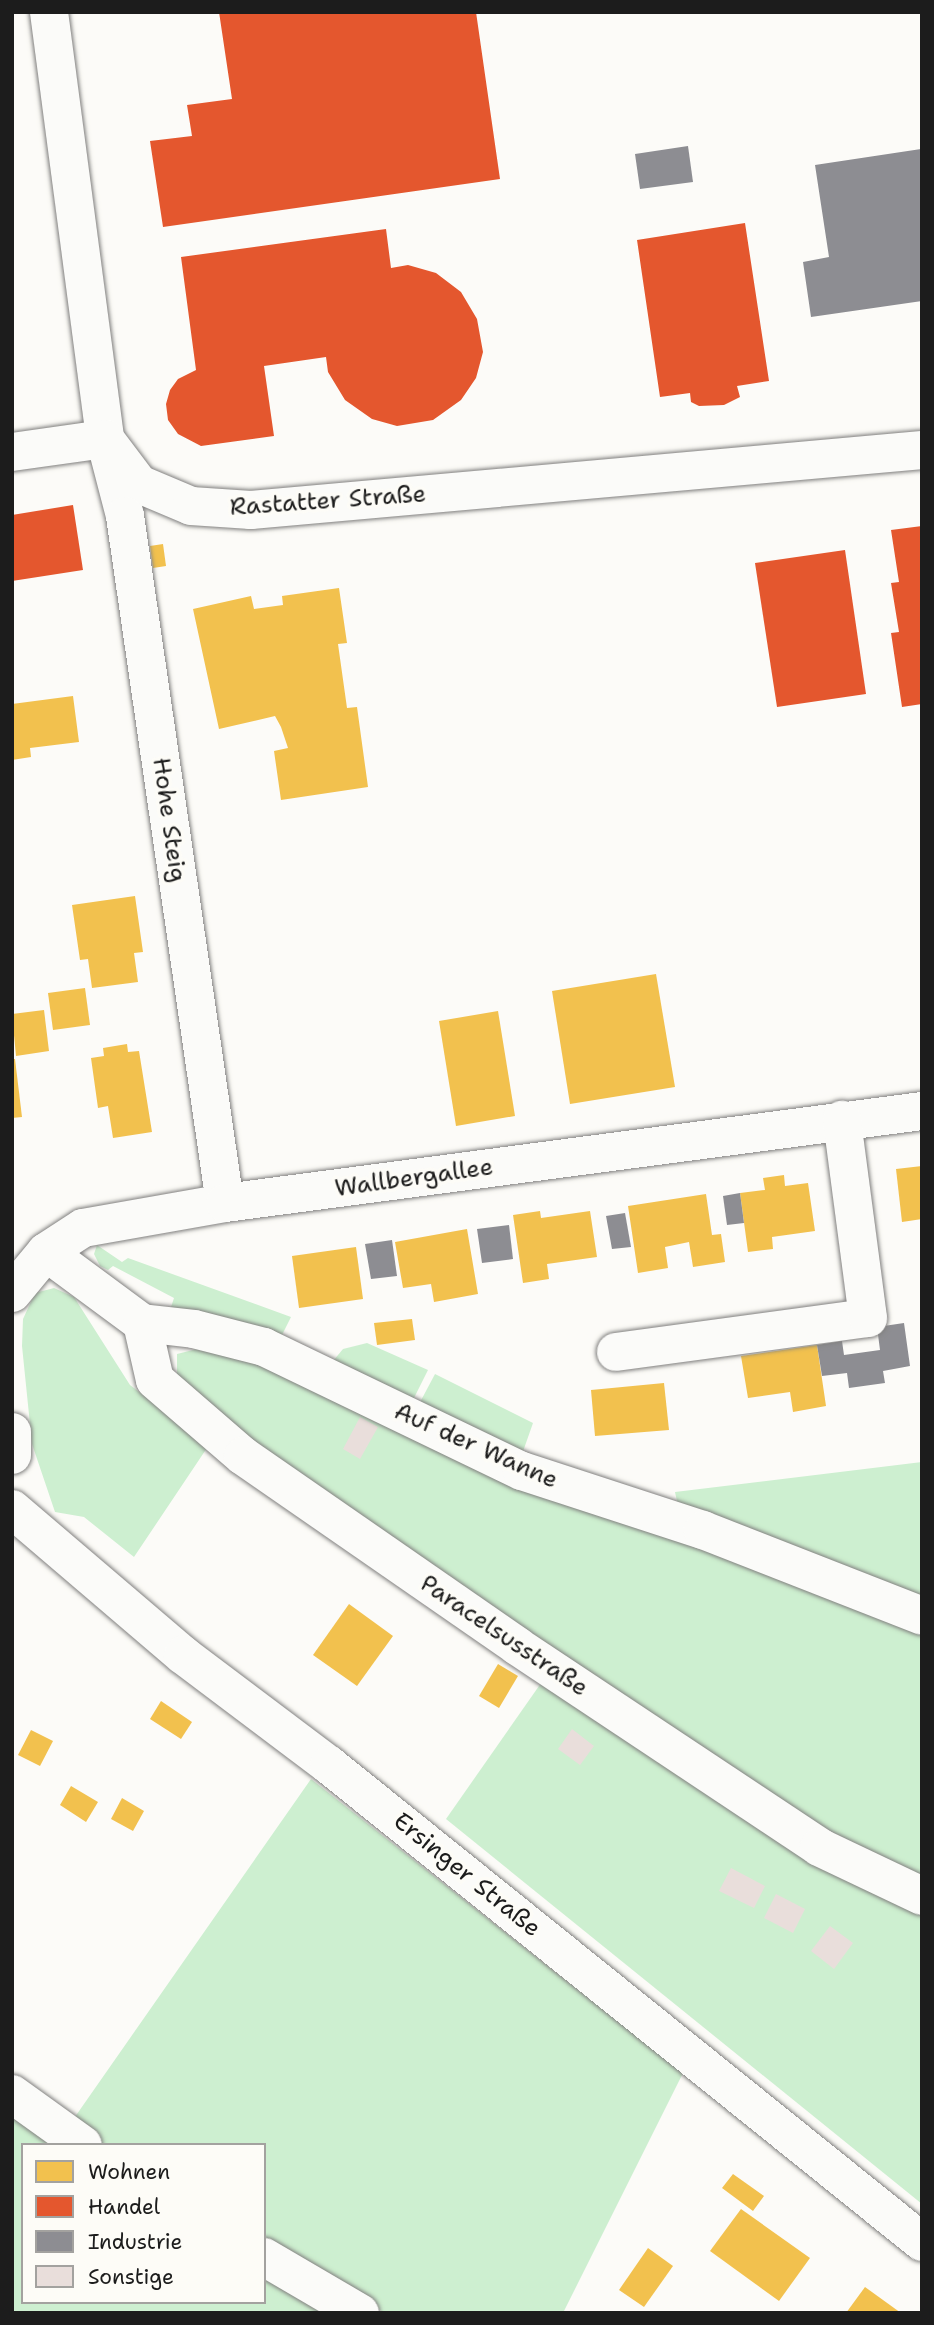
<!DOCTYPE html>
<html>
<head>
<meta charset="utf-8">
<style>
  body { margin:0 }
  #map { position:relative; width:934px; height:2325px; overflow:hidden; background:#fcfbf8; font-family:"Shantell Sans",sans-serif }
  div>[style] { position:absolute }
  .green>* { inset:0; background:#cdefd0 }
  .homes>* { inset:0; background:#f2c14e }
  .shops>* { inset:0; background:#e4572e }
  .industry>* { inset:0; background:#8d8d92 }
  .building>* { inset:0; background:#e9dedb }
  .roads { filter:drop-shadow(0 0 2px #81807f) drop-shadow(0 0 2px #81807f) }
  .minor>* { height:38px; margin:-19px; padding:0 19px; transform-origin:19px; border-radius:19px; background:#fbfbf9 }
  span { translate:-50% -50%; white-space:nowrap; text-align:center; line-height:1.15; -webkit-text-stroke:7px #fdfcf7; paint-order:stroke }
  .street-label { font-size:24px; color:#1c1c1c }
  .frame { position:absolute; inset:0; border:14px solid #1c1c1c; pointer-events:none }
  .legend { position:absolute; left:21px; top:2143px; width:245px; height:161px; box-sizing:border-box; background:#fdfcf7; border:2px solid #a3a29f; margin:0; padding:9px 12px; list-style:none; font-size:21px; color:#1c1c1c }
  .legend li { display:flex; align-items:center; gap:14px; height:35px }
  .legend b { width:35px; border:2px solid #a3a29f }
</style>
</head>
<body>
<div id="map">
  <div class="green">
    <div style="clip-path:polygon(97px 1245px,122px 1262px,128px 1258px,291px 1317px,280px 1339px,171px 1307px,174px 1298px,113px 1266px,108px 1270px,100px 1266px,94px 1254px)"></div>
    <div style="clip-path:polygon(54px 1288px,74px 1297px,130px 1385px,209px 1445px,134px 1557px,84px 1517px,55px 1512px,32px 1444px,22px 1346px,23px 1319px,35px 1293px)"></div>
    <div style="clip-path:polygon(367px 1343px,428px 1370px,412px 1402px,333px 1361px,343px 1349px)"></div>
    <div style="clip-path:polygon(213px 1345px,922px 1624px,922px 1877px,814px 1823px,224px 1427px,177px 1378px,177px 1354px)"></div>
    <div style="clip-path:polygon(435px 1374px,533px 1423px,520px 1460px,418px 1406px)"></div>
    <div style="clip-path:polygon(922px 1462px,922px 1608px,678px 1506px,675px 1492px)"></div>
    <div style="clip-path:polygon(546px 1676px,922px 1904px,922px 2204px,446px 1819px)"></div>
    <div style="clip-path:polygon(311px 1779px,683px 2073px,563px 2313px,385px 2313px,264px 2241px,264px 2145px,104px 2145px,70px 2124px)"></div>
    <div style="clip-path:polygon(12px 2106px,66px 2145px,23px 2145px,23px 2302px,264px 2302px,264px 2268px,341px 2313px,12px 2313px)"></div>
  </div>
  <div class="homes">
    <div style="clip-path:polygon(163px 544px,166px 566px,153px 568px,150px 546px)"></div>
    <div style="clip-path:polygon(339px 588px,347px 643px,338px 644px,347px 708px,357px 707px,368px 787px,281px 800px,274px 751px,288px 748px,281px 727px,275px 716px,219px 729px,193px 609px,251px 596px,254px 609px,283px 605px,282px 596px)"></div>
    <div style="clip-path:polygon(73px 696px,79px 742px,30px 748px,31px 757px,12px 760px,12px 704px)"></div>
    <div style="clip-path:polygon(135px 896px,143px 952px,134px 953px,138px 982px,92px 988px,88px 959px,80px 960px,72px 905px)"></div>
    <div style="clip-path:polygon(656px 974px,675px 1087px,570px 1104px,552px 991px)"></div>
    <div style="clip-path:polygon(85px 988px,90px 1025px,53px 1030px,48px 993px)"></div>
    <div style="clip-path:polygon(44px 1010px,49px 1051px,16px 1056px,12px 1014px)"></div>
    <div style="clip-path:polygon(498px 1011px,515px 1116px,456px 1126px,439px 1021px)"></div>
    <div style="clip-path:polygon(127px 1044px,128px 1052px,139px 1051px,152px 1132px,113px 1138px,108px 1106px,98px 1108px,91px 1058px,104px 1056px,103px 1048px)"></div>
    <div style="clip-path:polygon(12px 1059px,15px 1059px,22px 1117px,12px 1118px)"></div>
    <div style="clip-path:polygon(922px 1166px,922px 1219px,902px 1222px,896px 1169px)"></div>
    <div style="clip-path:polygon(784px 1175px,785px 1186px,808px 1183px,815px 1231px,772px 1237px,773px 1249px,748px 1252px,740px 1193px,765px 1190px,763px 1178px)"></div>
    <div style="clip-path:polygon(706px 1194px,712px 1235px,721px 1234px,725px 1262px,693px 1267px,689px 1242px,665px 1247px,668px 1268px,638px 1273px,628px 1206px)"></div>
    <div style="clip-path:polygon(540px 1211px,541px 1218px,590px 1211px,597px 1257px,547px 1264px,549px 1279px,523px 1283px,513px 1215px)"></div>
    <div style="clip-path:polygon(467px 1229px,478px 1294px,434px 1302px,431px 1284px,403px 1288px,395px 1242px)"></div>
    <div style="clip-path:polygon(356px 1247px,363px 1299px,299px 1308px,292px 1256px)"></div>
    <div style="clip-path:polygon(412px 1319px,415px 1340px,377px 1345px,374px 1323px)"></div>
    <div style="clip-path:polygon(817px 1345px,826px 1406px,793px 1412px,790px 1392px,748px 1398px,741px 1356px)"></div>
    <div style="clip-path:polygon(664px 1383px,669px 1430px,595px 1436px,591px 1390px)"></div>
    <div style="clip-path:polygon(349px 1604px,393px 1636px,357px 1686px,313px 1655px)"></div>
    <div style="clip-path:polygon(498px 1664px,518px 1676px,499px 1708px,479px 1696px)"></div>
    <div style="clip-path:polygon(161px 1701px,192px 1722px,181px 1739px,150px 1719px)"></div>
    <div style="clip-path:polygon(31px 1730px,53px 1741px,40px 1766px,18px 1755px)"></div>
    <div style="clip-path:polygon(71px 1786px,98px 1802px,86px 1822px,60px 1805px)"></div>
    <div style="clip-path:polygon(122px 1798px,144px 1811px,133px 1831px,111px 1819px)"></div>
    <div style="clip-path:polygon(733px 2174px,764px 2196px,753px 2211px,722px 2188px)"></div>
    <div style="clip-path:polygon(741px 2209px,810px 2258px,779px 2301px,710px 2251px)"></div>
    <div style="clip-path:polygon(648px 2248px,673px 2266px,644px 2307px,619px 2290px)"></div>
    <div style="clip-path:polygon(865px 2287px,901px 2313px,846px 2313px)"></div>
  </div>
  <div class="shops">
    <div style="clip-path:polygon(219px 12px,476px 12px,500px 179px,163px 227px,150px 141px,192px 136px,187px 105px,232px 99px)"></div>
    <div style="clip-path:polygon(745px 223px,769px 381px,737px 386px,740px 397px,724px 405px,699px 406px,691px 402px,690px 393px,660px 397px,637px 240px)"></div>
    <div style="clip-path:polygon(386px 229px,391px 268px,408px 265px,436px 273px,461px 292px,477px 319px,483px 352px,476px 378px,461px 400px,433px 420px,397px 426px,372px 419px,345px 400px,328px 372px,326px 357px,264px 366px,274px 436px,201px 446px,178px 434px,168px 420px,166px 404px,170px 390px,178px 379px,196px 370px,181px 257px)"></div>
    <div style="clip-path:polygon(73px 505px,83px 570px,12px 581px,12px 515px)"></div>
    <div style="clip-path:polygon(922px 526px,922px 704px,902px 707px,891px 633px,899px 632px,891px 583px,899px 582px,891px 530px)"></div>
    <div style="clip-path:polygon(845px 550px,866px 694px,777px 707px,755px 563px)"></div>
  </div>
  <div class="industry">
    <div style="clip-path:polygon(688px 146px,693px 182px,640px 189px,635px 154px)"></div>
    <div style="clip-path:polygon(921px 149px,922px 301px,811px 317px,803px 262px,829px 257px,815px 165px)"></div>
    <div style="clip-path:polygon(740px 1193px,744px 1223px,727px 1225px,723px 1196px)"></div>
    <div style="clip-path:polygon(625px 1213px,631px 1247px,612px 1249px,606px 1216px)"></div>
    <div style="clip-path:polygon(509px 1225px,513px 1259px,482px 1263px,477px 1229px)"></div>
    <div style="clip-path:polygon(392px 1240px,397px 1276px,371px 1279px,365px 1244px)"></div>
    <div style="clip-path:polygon(904px 1323px,910px 1366px,883px 1371px,885px 1383px,849px 1388px,847px 1373px,822px 1376px,817px 1345px,842px 1341px,844px 1355px,880px 1350px,877px 1327px)"></div>
  </div>
  <div class="building">
    <div style="clip-path:polygon(360px 1417px,378px 1427px,360px 1459px,343px 1449px)"></div>
    <div style="clip-path:polygon(572px 1729px,594px 1746px,580px 1765px,558px 1749px)"></div>
    <div style="clip-path:polygon(731px 1868px,765px 1886px,754px 1908px,719px 1891px)"></div>
    <div style="clip-path:polygon(776px 1894px,805px 1909px,793px 1933px,764px 1918px)"></div>
    <div style="clip-path:polygon(830px 1926px,853px 1943px,834px 1969px,811px 1951px)"></div>
  </div>
  <div class="roads">
    <div class="minor">
      <div style="left:49px;top:12px;width:431px;rotate:82.5deg"></div>
      <div style="left:105px;top:439px;width:56px;rotate:52.9deg"></div>
      <div style="left:139px;top:484px;width:56px;rotate:22.9deg"></div>
      <div style="left:191px;top:506px;width:60px;rotate:3.8deg"></div>
      <div style="left:251px;top:510px;width:674px;rotate:-5.11deg"></div>
      <div style="left:12px;top:452px;width:94px;rotate:-8deg"></div>
      <div style="left:105px;top:439px;width:80px;rotate:75.4deg"></div>
      <div style="left:125px;top:516px;width:694px;rotate:81.72deg"></div>
      <div style="left:46px;top:1252px;width:119px;rotate:36.5deg"></div>
      <div style="left:142px;top:1323px;width:52px;rotate:6.6deg"></div>
      <div style="left:194px;top:1329px;width:72px;rotate:14.4deg"></div>
      <div style="left:264px;top:1347px;width:286px;rotate:25.7deg"></div>
      <div style="left:522px;top:1471px;width:190px;rotate:18.1deg"></div>
      <div style="left:703px;top:1530px;width:235px;rotate:21.4deg"></div>
      <div style="left:12px;top:1293px;width:53px;rotate:-50.3deg"></div>
      <div style="left:46px;top:1252px;width:44px;rotate:-33deg"></div>
      <div style="left:83px;top:1228px;width:144px;rotate:-10deg"></div>
      <div style="left:225px;top:1203px;width:703px;rotate:-7.52deg"></div>
      <div style="left:142px;top:1323px;width:58px;rotate:77.2deg"></div>
      <div style="left:155px;top:1380px;width:116px;rotate:40.8deg"></div>
      <div style="left:243px;top:1456px;width:333px;rotate:34.7deg"></div>
      <div style="left:517px;top:1646px;width:363px;rotate:33.6deg"></div>
      <div style="left:819px;top:1847px;width:114px;rotate:25.4deg"></div>
      <div style="left:616px;top:1352px;width:254px;rotate:-7.7deg"></div>
      <div style="left:868px;top:1318px;width:200px;rotate:-97.5deg"></div>
      <div style="left:12px;top:1432px;width:23px;rotate:90deg"></div>
      <div style="left:12px;top:1509px;width:225px;rotate:40.5deg"></div>
      <div style="left:183px;top:1655px;width:183px;rotate:37deg"></div>
      <div style="left:329px;top:1765px;width:761px;rotate:38.81deg"></div>
      <div style="left:12px;top:2094px;width:87px;rotate:35.7deg"></div>
      <div style="left:264px;top:2257px;width:111px;rotate:30.3deg"></div>
    </div>
  </div>
  <div class="street-label">
    <span style="left:328px;top:501px;rotate:-4deg">Rastatter Straße</span>
    <span style="left:169px;top:820px;rotate:82deg">Hohe Steig</span>
    <span style="left:414px;top:1178px;rotate:-8deg">Wallbergallee</span>
    <span style="left:476px;top:1446px;rotate:24deg">Auf der Wanne</span>
    <span style="left:504px;top:1636px;rotate:34deg">Paracelsusstraße</span>
    <span style="left:467px;top:1875px;rotate:39deg">Ersinger Straße</span>
  </div>
  <div class="frame"></div>
  <ul class="legend">
  <li><b style="height:19px;background:#f2c14e"></b>Wohnen</li>
  <li><b style="height:19px;background:#e4572e"></b>Handel</li>
  <li><b style="height:19px;background:#8d8d92"></b>Industrie</li>
  <li><b style="height:19px;background:#e9dedb"></b>Sonstige</li>
  </ul>
</div>
</body>
</html>
